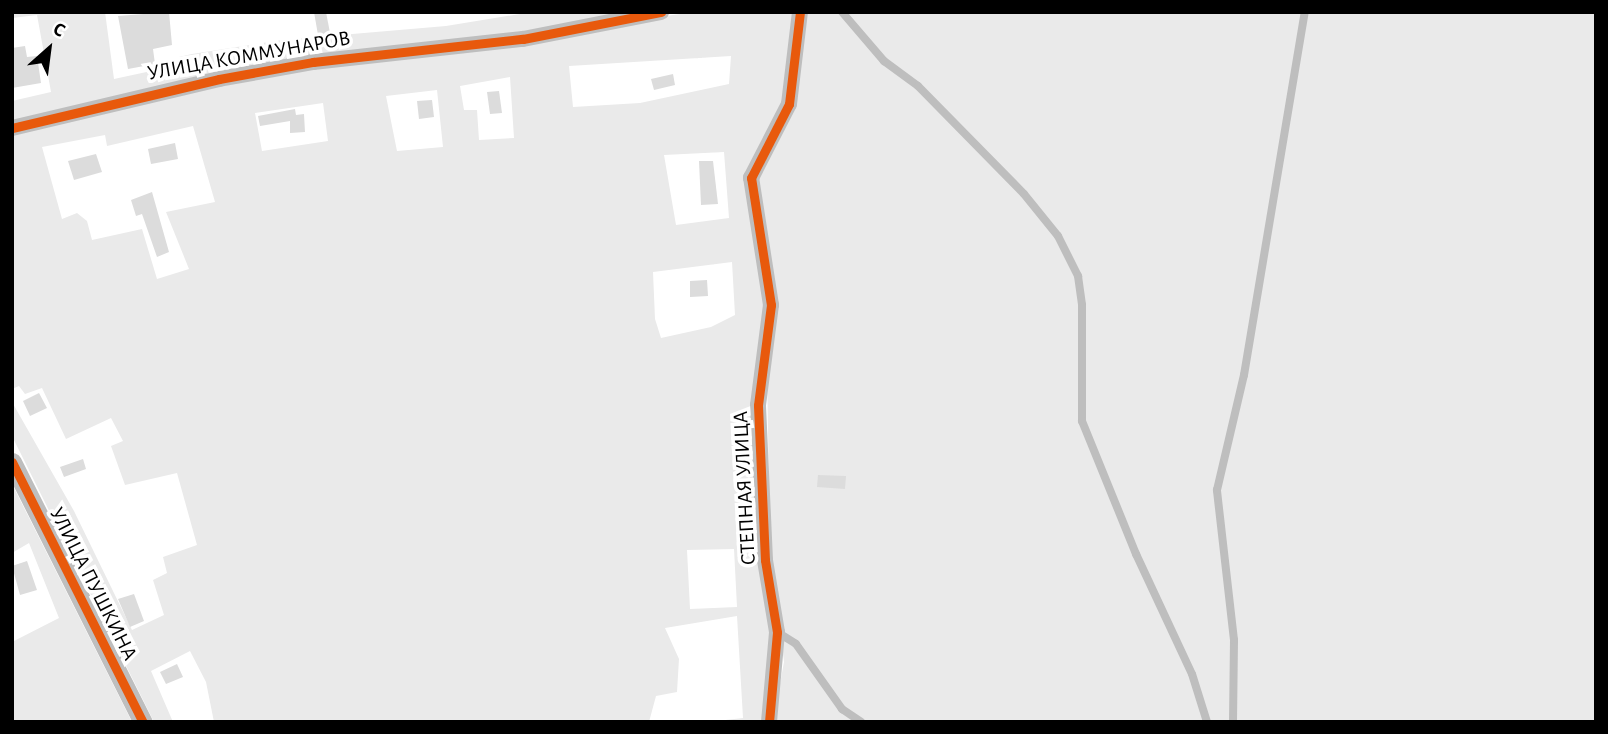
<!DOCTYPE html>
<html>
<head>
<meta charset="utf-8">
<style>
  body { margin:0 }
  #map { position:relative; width:1608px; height:734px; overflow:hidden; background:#fff; font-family:"Alegreya Sans",sans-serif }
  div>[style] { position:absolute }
  .green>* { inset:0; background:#eaeaea }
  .building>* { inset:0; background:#dcdcdc }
  .service>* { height:8px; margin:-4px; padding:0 4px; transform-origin:4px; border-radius:4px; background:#bebebe }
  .minor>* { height:16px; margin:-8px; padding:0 8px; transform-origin:8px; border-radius:8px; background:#bebebe }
  .tertiary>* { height:19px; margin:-9.5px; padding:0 9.5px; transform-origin:9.5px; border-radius:9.5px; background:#bebebe }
  .cycleway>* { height:9px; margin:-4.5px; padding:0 4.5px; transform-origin:4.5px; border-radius:4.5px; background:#e8590c }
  span { translate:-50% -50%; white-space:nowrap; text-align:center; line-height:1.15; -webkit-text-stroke:7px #fff; paint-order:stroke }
  .street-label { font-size:21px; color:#000 }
  .frame { position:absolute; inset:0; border:14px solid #000; pointer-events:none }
  .north { position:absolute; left:14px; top:14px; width:70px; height:70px; -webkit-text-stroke:5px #fff; paint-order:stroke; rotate:28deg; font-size:19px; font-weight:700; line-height:28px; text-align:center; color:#000 }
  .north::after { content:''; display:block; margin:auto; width:24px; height:32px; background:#000; clip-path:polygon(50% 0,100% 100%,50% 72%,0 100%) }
</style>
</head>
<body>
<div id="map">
  <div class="green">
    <div style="clip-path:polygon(12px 12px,105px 12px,114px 79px,179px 65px,179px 57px,192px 54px,282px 40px,446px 26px,532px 12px,632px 12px,12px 122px,12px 101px,51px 92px,37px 15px,12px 18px)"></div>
    <div style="clip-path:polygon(evenodd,694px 12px,1596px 12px,1596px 722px,773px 722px,784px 662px,770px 551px,766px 312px,753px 419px,773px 641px,764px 722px,708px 722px,743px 718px,737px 616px,665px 628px,679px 659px,677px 692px,656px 696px,649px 722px,214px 722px,206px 682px,190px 651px,151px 671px,173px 722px,154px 722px,12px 436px,12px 402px,74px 511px,132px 630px,164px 615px,153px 580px,167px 573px,163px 557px,197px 545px,177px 473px,125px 485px,111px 446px,123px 441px,111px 418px,66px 439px,42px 388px,25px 394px,19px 386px,12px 389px,12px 132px,314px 66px,694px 12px,731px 56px,729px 84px,640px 103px,573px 107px,569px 66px,731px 56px,694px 12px,510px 77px,514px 138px,479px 140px,477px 110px,464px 110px,460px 86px,510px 77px,694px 12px,437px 90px,443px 147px,397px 151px,386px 96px,437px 90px,694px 12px,323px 103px,328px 141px,262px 151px,255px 113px,323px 103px,694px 12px,193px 126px,215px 202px,166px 212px,189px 269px,157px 279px,142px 229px,92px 240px,87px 221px,77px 213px,62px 219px,42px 147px,105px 135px,107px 146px,193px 126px,694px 12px,724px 152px,729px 218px,676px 225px,664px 155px,724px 152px,694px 12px,732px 262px,735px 315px,711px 327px,661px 338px,655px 319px,653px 272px,732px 262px,694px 12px,734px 549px,737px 607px,690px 609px,687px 550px,734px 549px)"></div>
    <div style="clip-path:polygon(12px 484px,132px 722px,12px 722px,12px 642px,59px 618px,29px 543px,12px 553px)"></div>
  </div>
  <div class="building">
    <div style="clip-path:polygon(169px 12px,172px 45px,153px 49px,155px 64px,128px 69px,118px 16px)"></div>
    <div style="clip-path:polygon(314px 12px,326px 12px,330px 33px,318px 35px)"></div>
    <div style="clip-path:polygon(25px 46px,27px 57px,37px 56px,41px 83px,12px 88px,12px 48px)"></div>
    <div style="clip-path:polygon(673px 74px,675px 85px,654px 90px,651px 79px)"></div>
    <div style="clip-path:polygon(499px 91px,502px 113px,490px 114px,487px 92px)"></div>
    <div style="clip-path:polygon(432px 100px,434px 117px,419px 119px,417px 101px)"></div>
    <div style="clip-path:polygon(295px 109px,296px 115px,304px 114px,305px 132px,290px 133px,290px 121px,260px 126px,258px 116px)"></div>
    <div style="clip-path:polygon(175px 143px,178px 159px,151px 164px,148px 149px)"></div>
    <div style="clip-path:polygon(96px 154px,102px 172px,74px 180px,68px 161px)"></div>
    <div style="clip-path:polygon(699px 161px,713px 161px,718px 204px,701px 205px)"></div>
    <div style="clip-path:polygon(152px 192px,169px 252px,157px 257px,142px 214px,136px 216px,131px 200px)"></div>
    <div style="clip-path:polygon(707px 280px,708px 296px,690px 297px,690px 281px)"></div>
    <div style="clip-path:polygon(39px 393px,47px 408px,30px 416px,23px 401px)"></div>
    <div style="clip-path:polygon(83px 459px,86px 469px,64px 477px,60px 467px)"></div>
    <div style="clip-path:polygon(818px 475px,846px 476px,845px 489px,817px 487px)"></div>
    <div style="clip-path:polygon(27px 561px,37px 590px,20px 595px,12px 566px)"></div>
    <div style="clip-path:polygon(134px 594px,144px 621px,130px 627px,118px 599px)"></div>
    <div style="clip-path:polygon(177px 664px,183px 677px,166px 684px,160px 672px)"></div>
  </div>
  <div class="service">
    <div style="left:842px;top:12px;width:65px;rotate:49.4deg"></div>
    <div style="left:884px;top:61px;width:42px;rotate:36.3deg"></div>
    <div style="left:918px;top:86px;width:151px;rotate:45.5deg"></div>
    <div style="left:1024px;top:194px;width:54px;rotate:51deg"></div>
    <div style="left:1058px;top:236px;width:45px;rotate:63.4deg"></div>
    <div style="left:1078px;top:276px;width:29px;rotate:82deg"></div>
    <div style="left:1082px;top:305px;width:116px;rotate:90deg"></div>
    <div style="left:1082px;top:421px;width:144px;rotate:67.9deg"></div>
    <div style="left:1136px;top:554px;width:132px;rotate:65deg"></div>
    <div style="left:1192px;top:674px;width:50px;rotate:72.6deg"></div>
    <div style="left:777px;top:632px;width:22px;rotate:32deg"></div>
    <div style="left:796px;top:644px;width:80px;rotate:54.7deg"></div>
    <div style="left:842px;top:709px;width:23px;rotate:34deg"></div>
    <div style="left:1233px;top:722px;width:82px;rotate:-89.3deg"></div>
    <div style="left:1234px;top:640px;width:151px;rotate:-96.5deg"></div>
    <div style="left:1217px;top:490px;width:118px;rotate:-76.8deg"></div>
    <div style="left:1244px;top:375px;width:368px;rotate:-80.5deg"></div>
  </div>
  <div class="minor">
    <div style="left:12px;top:128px;width:213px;rotate:-13.3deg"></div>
    <div style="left:219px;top:79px;width:96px;rotate:-10.3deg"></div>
    <div style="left:313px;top:62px;width:211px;rotate:-6.3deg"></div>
    <div style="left:523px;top:39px;width:141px;rotate:-11.1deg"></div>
    <div style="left:769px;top:722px;width:90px;rotate:-84.9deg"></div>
    <div style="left:777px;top:632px;width:73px;rotate:-99.5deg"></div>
    <div style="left:765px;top:560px;width:155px;rotate:-92.6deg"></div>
    <div style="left:758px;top:405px;width:101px;rotate:-82.6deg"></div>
    <div style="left:771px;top:305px;width:129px;rotate:-98.9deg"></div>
    <div style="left:751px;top:178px;width:83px;rotate:-62.8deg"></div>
    <div style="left:789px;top:104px;width:93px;rotate:-83.2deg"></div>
  </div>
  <div class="tertiary">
    <div style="left:12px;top:462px;width:291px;rotate:63.3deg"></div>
  </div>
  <div class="cycleway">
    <div style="left:12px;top:128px;width:213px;rotate:-13.3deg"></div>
    <div style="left:219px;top:79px;width:96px;rotate:-10.3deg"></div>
    <div style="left:313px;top:62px;width:211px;rotate:-6.3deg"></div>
    <div style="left:523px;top:39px;width:141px;rotate:-11.1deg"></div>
    <div style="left:12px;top:462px;width:291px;rotate:63.3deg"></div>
    <div style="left:769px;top:722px;width:90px;rotate:-84.9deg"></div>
    <div style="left:777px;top:632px;width:73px;rotate:-99.5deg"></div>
    <div style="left:765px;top:560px;width:155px;rotate:-92.6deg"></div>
    <div style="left:758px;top:405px;width:101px;rotate:-82.6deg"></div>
    <div style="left:771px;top:305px;width:129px;rotate:-98.9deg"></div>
    <div style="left:751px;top:178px;width:83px;rotate:-62.8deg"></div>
    <div style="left:789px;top:104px;width:93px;rotate:-83.2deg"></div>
  </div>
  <div class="street-label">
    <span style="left:249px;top:56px;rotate:-10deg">УЛИЦА КОММУНАРОВ</span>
    <span style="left:745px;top:488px;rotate:-93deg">СТЕПНАЯ УЛИЦА</span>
    <span style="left:93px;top:584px;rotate:63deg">УЛИЦА ПУШКИНА</span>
  </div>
  <div class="frame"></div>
  <div class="north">С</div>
</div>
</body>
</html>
